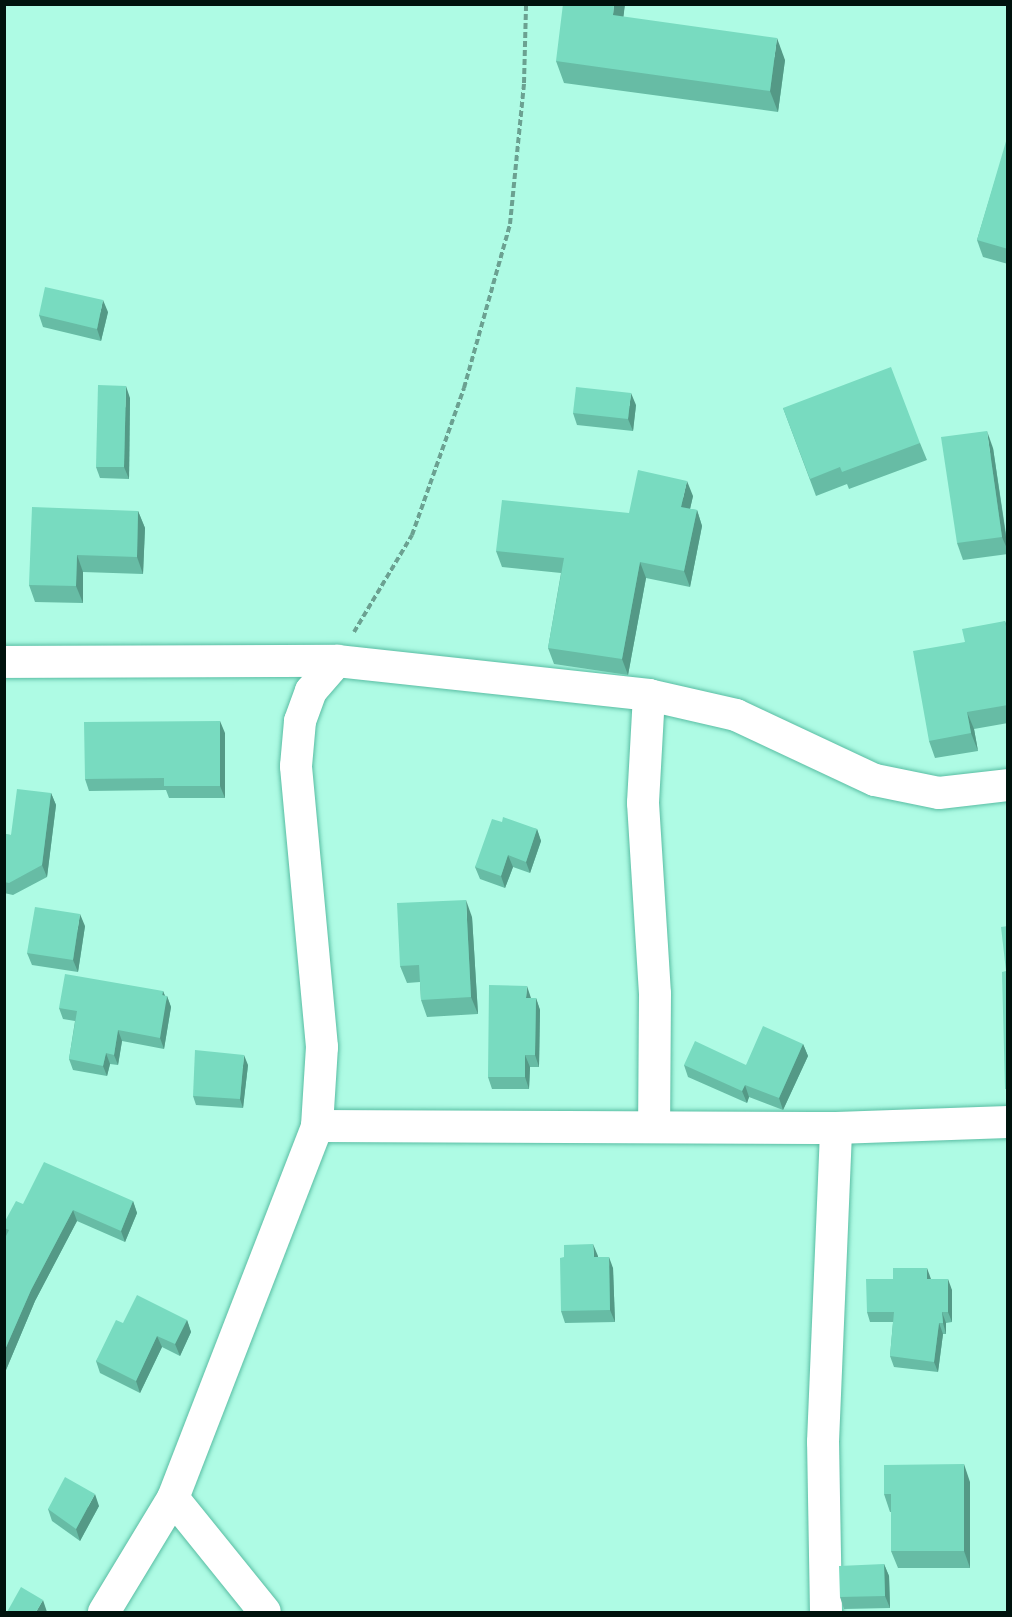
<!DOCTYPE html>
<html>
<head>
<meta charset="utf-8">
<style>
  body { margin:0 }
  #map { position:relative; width:1012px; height:1617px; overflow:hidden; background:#aefbe4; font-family:Arial,sans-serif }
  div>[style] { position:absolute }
  .path>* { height:4px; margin-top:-2px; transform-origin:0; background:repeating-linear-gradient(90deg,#6ba191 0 6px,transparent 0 9px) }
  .roads { filter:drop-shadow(0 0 2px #59bda3) drop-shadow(0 0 2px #59bda3) }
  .street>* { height:32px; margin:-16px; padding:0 16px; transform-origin:16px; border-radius:16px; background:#fff }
  .wall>* { inset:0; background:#67bca5 }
  .shaded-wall>* { inset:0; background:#549986 }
  .building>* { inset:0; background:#78dbc0 }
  span { translate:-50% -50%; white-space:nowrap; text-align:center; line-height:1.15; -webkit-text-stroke:4.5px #aefbe4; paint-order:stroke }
  .frame { position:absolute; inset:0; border:6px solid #00120d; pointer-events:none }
</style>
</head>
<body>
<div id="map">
  <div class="path">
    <div style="left:354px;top:632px;width:113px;rotate:-59.1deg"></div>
    <div style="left:412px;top:535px;width:156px;rotate:-70.5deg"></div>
    <div style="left:464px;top:388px;width:170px;rotate:-74.3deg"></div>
    <div style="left:510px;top:224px;width:142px;rotate:-84.3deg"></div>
    <div style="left:524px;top:83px;width:79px;rotate:-88.5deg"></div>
  </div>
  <div class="roads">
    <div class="street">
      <div style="left:4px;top:662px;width:333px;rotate:-0.2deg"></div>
      <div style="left:337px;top:661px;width:314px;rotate:6.2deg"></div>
      <div style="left:649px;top:695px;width:89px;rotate:12.9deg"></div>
      <div style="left:736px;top:715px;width:153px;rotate:25.1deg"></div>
      <div style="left:875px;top:780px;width:65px;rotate:11.5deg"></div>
      <div style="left:939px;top:793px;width:69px;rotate:-6.6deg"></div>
      <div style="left:649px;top:695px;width:108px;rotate:93.2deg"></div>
      <div style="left:643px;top:803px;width:191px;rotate:86.4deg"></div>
      <div style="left:655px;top:994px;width:131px;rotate:90.4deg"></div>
      <div style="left:317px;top:1126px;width:519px;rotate:0.22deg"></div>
      <div style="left:836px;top:1128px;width:172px;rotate:-2deg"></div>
      <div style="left:173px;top:1498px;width:146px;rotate:51.1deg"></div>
      <div style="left:104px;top:1612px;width:133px;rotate:-58.8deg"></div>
      <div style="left:173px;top:1498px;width:399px;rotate:-68.8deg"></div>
      <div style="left:317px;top:1126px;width:79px;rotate:-86.4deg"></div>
      <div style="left:322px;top:1047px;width:282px;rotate:-95.3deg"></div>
      <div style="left:296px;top:766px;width:45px;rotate:-84.9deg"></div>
      <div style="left:300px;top:721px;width:32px;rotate:-70deg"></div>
      <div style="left:311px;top:691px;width:40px;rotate:-49deg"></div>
      <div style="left:826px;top:1612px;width:170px;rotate:-91deg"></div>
      <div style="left:823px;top:1442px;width:314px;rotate:-87.6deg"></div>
    </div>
  </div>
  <div class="wall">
    <div style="clip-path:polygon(625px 4px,623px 17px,785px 60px,778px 112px,564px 83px,556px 61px)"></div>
    <div style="clip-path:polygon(1008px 138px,1008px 264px,983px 257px,977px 240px)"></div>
    <div style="clip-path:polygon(108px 312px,101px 341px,43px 327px,39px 315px)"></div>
    <div style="clip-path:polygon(130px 398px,129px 479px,100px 478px,96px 467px)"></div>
    <div style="clip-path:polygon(636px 405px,633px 431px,577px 425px,573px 413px)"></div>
    <div style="clip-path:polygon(783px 408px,920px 443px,927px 460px,849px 489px,847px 484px,816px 496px)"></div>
    <div style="clip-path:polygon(993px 448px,1008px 547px,1008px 554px,963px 560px,957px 543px)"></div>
    <div style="clip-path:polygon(693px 496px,690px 509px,697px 510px,702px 526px,690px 587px,646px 578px,628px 675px,554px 664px,548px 648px,561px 573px,502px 567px,496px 551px)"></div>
    <div style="clip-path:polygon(138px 511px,145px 528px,143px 574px,83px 572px,83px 603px,35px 602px,29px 585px)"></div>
    <div style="clip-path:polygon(1005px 621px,1008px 629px,1008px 723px,974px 729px,978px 751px,935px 758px,929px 741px,965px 642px)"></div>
    <div style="clip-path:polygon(225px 733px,225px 798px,169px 798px,166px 790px,89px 791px,85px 779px)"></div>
    <div style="clip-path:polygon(51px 793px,56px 805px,47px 877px,13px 895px,4px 893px,4px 834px,11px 835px)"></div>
    <div style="clip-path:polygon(502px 822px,537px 829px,541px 841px,530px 873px,513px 867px,505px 888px,480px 879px,475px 867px)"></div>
    <div style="clip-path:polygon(472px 917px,478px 1014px,427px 1017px,421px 1000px,420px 982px,407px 983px,400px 966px)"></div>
    <div style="clip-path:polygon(85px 926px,78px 972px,32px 965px,27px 953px)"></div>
    <div style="clip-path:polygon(163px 991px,165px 996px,167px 996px,171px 1007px,164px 1049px,122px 1041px,118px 1065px,110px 1064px,107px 1076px,73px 1070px,69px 1059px,75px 1021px,63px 1019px,59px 1008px)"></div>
    <div style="clip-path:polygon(531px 998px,536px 998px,540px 1010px,539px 1067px,530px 1067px,529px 1089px,492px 1089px,488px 1077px)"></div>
    <div style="clip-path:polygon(803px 1044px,808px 1056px,783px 1110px,749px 1097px,747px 1103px,688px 1077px,684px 1065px,746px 1065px)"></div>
    <div style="clip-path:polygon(248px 1065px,243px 1108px,196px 1105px,193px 1096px)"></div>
    <div style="clip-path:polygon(133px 1201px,137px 1213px,125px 1242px,77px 1221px,35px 1301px,6px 1370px,4px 1369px,4px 1240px,6px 1236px,4px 1232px,4px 1223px,23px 1204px)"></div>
    <div style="clip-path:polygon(598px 1257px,613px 1268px,615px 1322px,565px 1323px,561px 1311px)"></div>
    <div style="clip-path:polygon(931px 1279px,952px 1290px,952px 1322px,946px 1323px,946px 1334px,943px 1334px,938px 1372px,894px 1367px,890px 1356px,893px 1322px,870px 1322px,867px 1312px)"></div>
    <div style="clip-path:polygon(187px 1320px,191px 1332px,180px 1356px,162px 1347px,140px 1393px,100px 1373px,96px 1361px,123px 1323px)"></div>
    <div style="clip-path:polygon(970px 1482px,970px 1568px,898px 1568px,891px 1551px,891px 1512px,890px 1512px,884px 1494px)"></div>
    <div style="clip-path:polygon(99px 1506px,80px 1541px,52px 1521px,48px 1509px)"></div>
    <div style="clip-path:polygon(884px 1564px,889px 1576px,890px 1608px,844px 1609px,840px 1597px)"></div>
  </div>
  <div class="shaded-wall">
    <div style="clip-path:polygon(614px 4px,625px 4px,621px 37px,613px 15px)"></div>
    <div style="clip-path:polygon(777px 38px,785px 60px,778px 112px,770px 91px)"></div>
    <div style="clip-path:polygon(103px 300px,108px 312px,101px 341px,97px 329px)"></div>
    <div style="clip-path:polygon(126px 386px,130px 398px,129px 479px,124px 467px)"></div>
    <div style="clip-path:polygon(631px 393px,636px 405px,633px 431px,628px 419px)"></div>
    <div style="clip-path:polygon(987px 431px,993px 448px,1008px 551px,1002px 537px)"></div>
    <div style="clip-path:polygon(687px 481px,693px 496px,687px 522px,681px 507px)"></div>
    <div style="clip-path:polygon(697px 510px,702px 526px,690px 587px,684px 571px)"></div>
    <div style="clip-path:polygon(138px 511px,145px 528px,143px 574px,137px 557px)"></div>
    <div style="clip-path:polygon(77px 555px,83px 572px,83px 603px,76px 586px)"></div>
    <div style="clip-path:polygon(640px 562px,646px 578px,628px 675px,622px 659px)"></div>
    <div style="clip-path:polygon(967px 712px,974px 729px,978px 751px,971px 733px)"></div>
    <div style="clip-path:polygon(220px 721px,225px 733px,225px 798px,220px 786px)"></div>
    <div style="clip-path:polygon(51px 793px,56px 805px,47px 877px,42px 865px)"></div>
    <div style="clip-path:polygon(537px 829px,541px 841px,530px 873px,526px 862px)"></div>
    <div style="clip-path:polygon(508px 855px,513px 867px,505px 888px,501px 876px)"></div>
    <div style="clip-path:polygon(466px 900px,472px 917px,478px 1014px,471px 997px)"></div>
    <div style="clip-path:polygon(80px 914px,85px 926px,78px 972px,73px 960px)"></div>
    <div style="clip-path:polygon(527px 986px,531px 998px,531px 1010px,526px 998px)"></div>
    <div style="clip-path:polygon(163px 991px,167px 1001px,167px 996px,171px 1007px,164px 1049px,160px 1038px)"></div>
    <div style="clip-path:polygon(536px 998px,540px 1010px,539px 1067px,535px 1055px)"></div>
    <div style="clip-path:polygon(118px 1030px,122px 1041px,118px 1065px,114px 1055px)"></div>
    <div style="clip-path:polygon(803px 1044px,808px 1056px,783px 1110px,779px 1098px)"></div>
    <div style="clip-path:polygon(106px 1053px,110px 1064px,107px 1076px,103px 1066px)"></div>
    <div style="clip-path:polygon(244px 1055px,248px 1065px,243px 1108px,240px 1099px)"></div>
    <div style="clip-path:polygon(525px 1055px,530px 1067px,529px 1089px,525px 1077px)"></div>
    <div style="clip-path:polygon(745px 1085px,749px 1097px,747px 1103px,742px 1091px)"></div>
    <div style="clip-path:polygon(133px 1201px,137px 1213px,125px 1242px,121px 1231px)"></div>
    <div style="clip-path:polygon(73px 1210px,77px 1221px,35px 1301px,6px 1370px,4px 1366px,4px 1352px,31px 1290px)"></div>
    <div style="clip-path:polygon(593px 1244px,598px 1256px,598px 1269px,594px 1257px)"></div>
    <div style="clip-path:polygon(609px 1257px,613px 1268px,615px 1322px,610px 1310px)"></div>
    <div style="clip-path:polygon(927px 1268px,931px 1279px,931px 1290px,927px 1279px)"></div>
    <div style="clip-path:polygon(948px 1279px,952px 1290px,952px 1322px,948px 1312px)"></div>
    <div style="clip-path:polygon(942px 1312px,946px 1323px,946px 1334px,943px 1323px)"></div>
    <div style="clip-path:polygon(187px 1320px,191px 1332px,180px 1356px,175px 1344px)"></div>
    <div style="clip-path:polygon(939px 1323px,943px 1334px,938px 1372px,934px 1362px)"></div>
    <div style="clip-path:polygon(157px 1336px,162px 1347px,140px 1393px,136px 1381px)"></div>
    <div style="clip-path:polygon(964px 1464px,970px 1482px,970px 1568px,964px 1551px)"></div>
    <div style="clip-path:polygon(95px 1494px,99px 1506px,80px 1541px,76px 1529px)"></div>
    <div style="clip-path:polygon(884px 1564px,889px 1576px,890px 1608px,885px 1596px)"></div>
    <div style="clip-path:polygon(43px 1600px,47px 1612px,36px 1612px)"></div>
  </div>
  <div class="building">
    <div style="clip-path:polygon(563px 4px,614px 4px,613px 15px,777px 38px,770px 91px,556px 61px)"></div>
    <div style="clip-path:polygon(1007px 138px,1008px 138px,1008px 249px,977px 240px)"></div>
    <div style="clip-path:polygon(45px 287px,103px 300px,97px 329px,39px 315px)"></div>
    <div style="clip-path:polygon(891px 367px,920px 443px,842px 472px,840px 467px,810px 479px,783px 408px)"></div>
    <div style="clip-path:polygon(98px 385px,126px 386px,124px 467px,96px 467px)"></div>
    <div style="clip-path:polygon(576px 387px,631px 393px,628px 419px,573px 413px)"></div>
    <div style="clip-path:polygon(987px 431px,1002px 537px,957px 543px,941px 437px)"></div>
    <div style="clip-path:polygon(638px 470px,687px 481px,681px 507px,697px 510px,684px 571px,640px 562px,622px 659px,548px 648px,564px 558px,496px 551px,502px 500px,629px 513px)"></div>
    <div style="clip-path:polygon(32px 507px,138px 511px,137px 557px,77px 555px,76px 586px,29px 585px)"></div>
    <div style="clip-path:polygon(1005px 621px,1008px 637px,1008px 705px,967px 712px,971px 733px,929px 741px,913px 651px,965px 642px,962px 629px)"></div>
    <div style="clip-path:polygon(220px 721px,220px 786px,164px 786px,164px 778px,85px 779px,84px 722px)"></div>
    <div style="clip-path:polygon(17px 789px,51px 793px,42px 865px,9px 883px,4px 882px,4px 834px,11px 835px)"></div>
    <div style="clip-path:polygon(503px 817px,537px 829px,526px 862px,508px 855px,501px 876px,475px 867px,492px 819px,502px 822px)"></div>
    <div style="clip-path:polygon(466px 900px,471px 997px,421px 1000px,419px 965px,400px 966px,397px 903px)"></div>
    <div style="clip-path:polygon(35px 907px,80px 914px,73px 960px,27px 953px)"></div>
    <div style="clip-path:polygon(1008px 926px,1008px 1089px,1005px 1089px,1002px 972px,1006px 971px,1001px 927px)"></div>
    <div style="clip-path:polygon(65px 974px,163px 991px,162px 995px,167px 996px,160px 1038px,118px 1030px,114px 1055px,106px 1053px,103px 1066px,69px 1059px,77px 1011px,59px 1008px)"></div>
    <div style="clip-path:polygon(489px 985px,527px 986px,526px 998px,536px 998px,535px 1055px,525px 1055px,525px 1077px,488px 1077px)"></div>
    <div style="clip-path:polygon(763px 1026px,803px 1044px,779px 1098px,745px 1085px,742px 1091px,684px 1065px,695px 1041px,746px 1065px)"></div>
    <div style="clip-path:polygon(195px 1050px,244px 1055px,240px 1099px,193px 1096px)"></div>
    <div style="clip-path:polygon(44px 1162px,133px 1201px,121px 1231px,73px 1210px,31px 1290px,4px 1352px,4px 1240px,9px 1230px,4px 1228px,4px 1223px,16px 1201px,23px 1204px)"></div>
    <div style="clip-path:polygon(593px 1244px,594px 1257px,609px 1257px,610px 1310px,561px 1311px,560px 1258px,564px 1257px,564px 1245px)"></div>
    <div style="clip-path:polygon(893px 1268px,927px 1268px,927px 1279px,948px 1279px,948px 1312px,942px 1312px,943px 1323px,939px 1323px,934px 1362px,890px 1356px,894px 1312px,867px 1312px,866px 1279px,893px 1279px)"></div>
    <div style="clip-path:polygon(137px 1295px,187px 1320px,175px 1344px,157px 1336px,136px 1381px,96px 1361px,116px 1320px,123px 1323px)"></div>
    <div style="clip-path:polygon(964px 1464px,964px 1551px,891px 1551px,891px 1494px,884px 1494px,884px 1465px)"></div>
    <div style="clip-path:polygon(65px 1477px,95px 1494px,76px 1529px,48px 1509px)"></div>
    <div style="clip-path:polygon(884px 1564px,885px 1596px,840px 1597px,839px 1566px)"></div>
    <div style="clip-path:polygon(21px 1587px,43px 1600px,36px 1612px,7px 1612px)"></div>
  </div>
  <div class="frame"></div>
</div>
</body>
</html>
